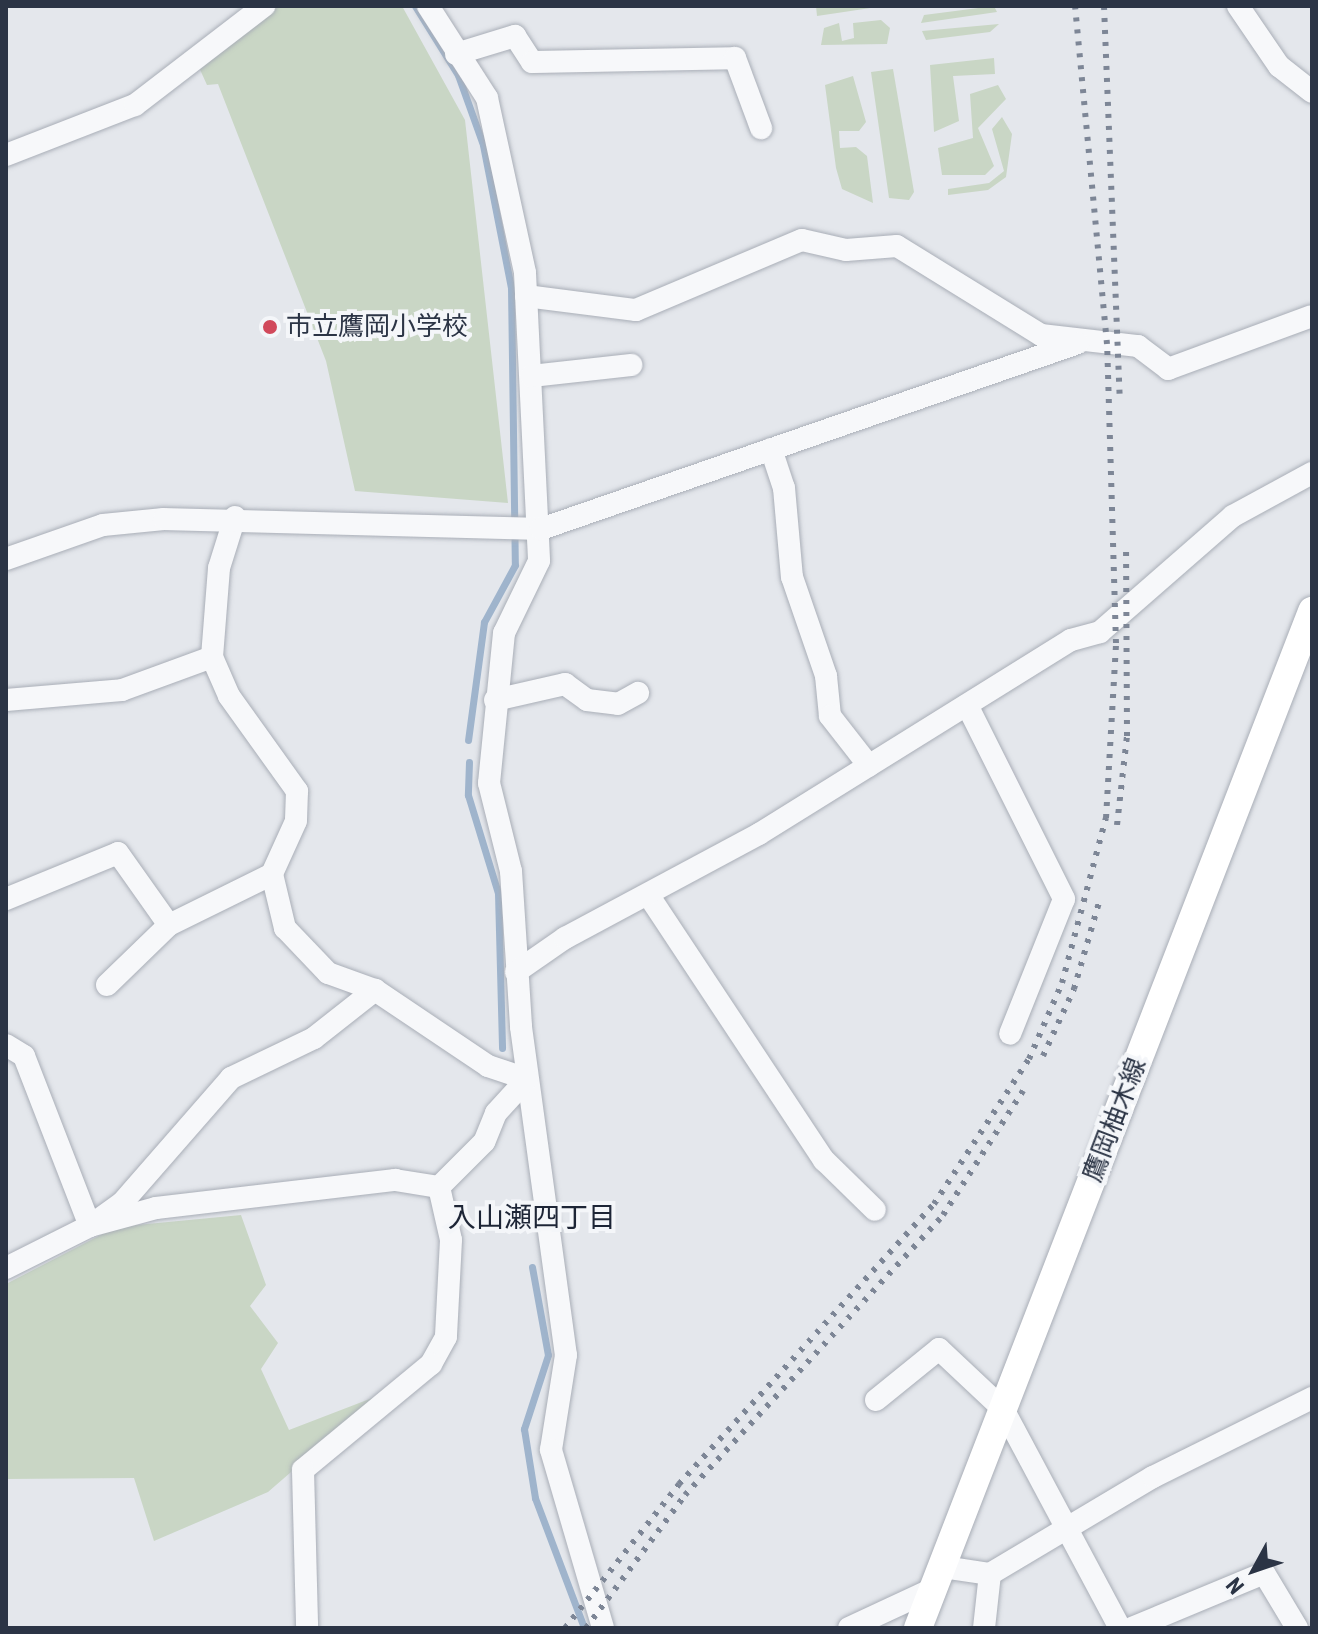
<!DOCTYPE html>
<html>
<head>
<meta charset="utf-8">
<style>
  body { margin:0 }
  #map { position:relative; width:1318px; height:1634px; overflow:hidden; background:#e4e7ec; font-family:"Roboto Condensed","Noto Sans JP",sans-serif }
  div>[style] { position:absolute }
  .green>* { inset:0; background:#c9d6c5 }
  .stream>* { height:7px; margin:-3.5px; padding:0 3.5px; transform-origin:3.5px; border-radius:3.5px; background:#9fb4cc }
  .roads { filter:drop-shadow(0 0 2px #a9aeb7) drop-shadow(0 0 2px #a9aeb7) }
  .minor>* { height:22px; margin:-11px; padding:0 11px; transform-origin:11px; border-radius:11px; background:#f7f8fa }
  .major>* { height:28px; margin:-14px; padding:0 14px; transform-origin:14px; border-radius:14px; background:#fff }
  .rail>* { height:6px; margin-top:-3px; transform-origin:0; background:repeating-linear-gradient(90deg,#7d8696 0 4px,transparent 0 12px) }
  .dots>* { width:22px; height:22px; translate:-50% -50%; box-sizing:border-box; border:4px solid #f4f6f9; border-radius:50% }
  span { translate:-50% -50%; white-space:nowrap; text-align:center; line-height:1.15; -webkit-text-stroke:8px #f4f6f9; paint-order:stroke }
  .poi-label { font-size:26px; color:#2b3445 }
  .left { translate:0 -50%; text-align:left }
  .street-label { font-size:26px; color:#2b3445 }
  .neighbourhood-label { font-size:28px; color:#1d2536 }
  .frame { position:absolute; inset:0; border:8px solid #2b3445; pointer-events:none }
  .north { position:absolute; left:1214px; top:1530px; width:80px; height:80px; -webkit-text-stroke:6px #f4f6f9; paint-order:stroke; rotate:230deg; font-size:22px; font-weight:700; line-height:32px; text-align:center; color:#2b3445 }
  .north::after { content:''; display:block; margin:auto; width:28px; height:36px; background:#2b3445; clip-path:polygon(50% 0,100% 100%,50% 72%,0 100%) }
</style>
</head>
<body>
<div id="map">
  <div class="green">
    <div style="clip-path:polygon(273px 6px,402px 6px,465px 120px,508px 503px,355px 491px,326px 361px,218px 84px,207px 85px,197px 63px)"></div>
    <div style="clip-path:polygon(816px 6px,884px 6px,817px 16px)"></div>
    <div style="clip-path:polygon(994px 6px,997px 12px,921px 23px,924px 15px)"></div>
    <div style="clip-path:polygon(881px 20px,890px 28px,887px 44px,821px 45px,824px 28px,839px 23px,842px 41px,854px 38px,853px 23px)"></div>
    <div style="clip-path:polygon(999px 24px,990px 32px,926px 40px,922px 31px)"></div>
    <div style="clip-path:polygon(994px 58px,995px 74px,953px 76px,959px 121px,934px 132px,930px 65px)"></div>
    <div style="clip-path:polygon(893px 69px,914px 192px,909px 200px,889px 198px,871px 72px)"></div>
    <div style="clip-path:polygon(853px 76px,866px 122px,859px 131px,839px 131px,840px 148px,856px 147px,867px 156px,873px 203px,842px 189px,836px 168px,825px 85px)"></div>
    <div style="clip-path:polygon(998px 85px,1006px 99px,978px 128px,994px 166px,985px 175px,942px 175px,938px 148px,973px 138px,970px 94px)"></div>
    <div style="clip-path:polygon(1002px 117px,1012px 134px,1006px 177px,988px 190px,948px 195px,948px 189px,989px 183px,1004px 171px,992px 129px)"></div>
    <div style="clip-path:polygon(241px 1215px,266px 1285px,250px 1306px,278px 1343px,261px 1369px,289px 1430px,380px 1395px,268px 1492px,154px 1541px,134px 1478px,6px 1479px,6px 1284px,116px 1227px)"></div>
  </div>
  <div class="stream">
    <div style="left:415px;top:6px;width:81px;rotate:58.1deg"></div>
    <div style="left:458px;top:75px;width:74px;rotate:70.3deg"></div>
    <div style="left:483px;top:145px;width:146px;rotate:78.9deg"></div>
    <div style="left:511px;top:288px;width:277px;rotate:89.2deg"></div>
    <div style="left:515px;top:565px;width:65px;rotate:118.5deg"></div>
    <div style="left:484px;top:622px;width:119px;rotate:97.7deg"></div>
    <div style="left:469px;top:762px;width:33px;rotate:92deg"></div>
    <div style="left:468px;top:795px;width:102px;rotate:73deg"></div>
    <div style="left:498px;top:893px;width:155px;rotate:88.5deg"></div>
    <div style="left:532px;top:1267px;width:89px;rotate:79.7deg"></div>
    <div style="left:548px;top:1355px;width:78px;rotate:108deg"></div>
    <div style="left:524px;top:1429px;width:70px;rotate:80.9deg"></div>
    <div style="left:535px;top:1498px;width:139px;rotate:69.3deg"></div>
  </div>
  <div class="roads">
    <div class="minor">
      <div style="left:428px;top:6px;width:109px;rotate:57.3deg"></div>
      <div style="left:487px;top:98px;width:179px;rotate:77.7deg"></div>
      <div style="left:525px;top:273px;width:288px;rotate:87.2deg"></div>
      <div style="left:539px;top:561px;width:80px;rotate:115.9deg"></div>
      <div style="left:504px;top:633px;width:151px;rotate:95.7deg"></div>
      <div style="left:489px;top:783px;width:91px;rotate:76deg"></div>
      <div style="left:511px;top:871px;width:156px;rotate:86.3deg"></div>
      <div style="left:521px;top:1027px;width:331px;rotate:82.2deg"></div>
      <div style="left:566px;top:1355px;width:96px;rotate:99deg"></div>
      <div style="left:551px;top:1450px;width:185px;rotate:73.7deg"></div>
      <div style="left:1238px;top:6px;width:73px;rotate:55.7deg"></div>
      <div style="left:1279px;top:66px;width:42px;rotate:38.2deg"></div>
      <div style="left:456px;top:54px;width:62px;rotate:-17deg"></div>
      <div style="left:515px;top:36px;width:31px;rotate:57deg"></div>
      <div style="left:532px;top:62px;width:203px;rotate:-1.1deg"></div>
      <div style="left:735px;top:58px;width:75px;rotate:69.6deg"></div>
      <div style="left:6px;top:155px;width:138px;rotate:-21.2deg"></div>
      <div style="left:135px;top:105px;width:163px;rotate:-37.5deg"></div>
      <div style="left:526px;top:296px;width:111px;rotate:7.3deg"></div>
      <div style="left:636px;top:310px;width:180px;rotate:-22.9deg"></div>
      <div style="left:802px;top:240px;width:45px;rotate:12.8deg"></div>
      <div style="left:846px;top:250px;width:51px;rotate:-4.5deg"></div>
      <div style="left:897px;top:246px;width:169px;rotate:31.7deg"></div>
      <div style="left:1041px;top:335px;width:98px;rotate:6.5deg"></div>
      <div style="left:1138px;top:346px;width:38px;rotate:37deg"></div>
      <div style="left:1168px;top:369px;width:153px;rotate:-20.2deg"></div>
      <div style="left:531px;top:376px;width:101px;rotate:-6.3deg"></div>
      <div style="left:771px;top:449px;width:41px;rotate:71.6deg"></div>
      <div style="left:784px;top:488px;width:89px;rotate:84.9deg"></div>
      <div style="left:792px;top:577px;width:105px;rotate:71deg"></div>
      <div style="left:826px;top:676px;width:40px;rotate:84.3deg"></div>
      <div style="left:830px;top:716px;width:63px;rotate:52deg"></div>
      <div style="left:235px;top:517px;width:53px;rotate:107.4deg"></div>
      <div style="left:219px;top:568px;width:89px;rotate:94.5deg"></div>
      <div style="left:212px;top:657px;width:43px;rotate:66.4deg"></div>
      <div style="left:229px;top:696px;width:117px;rotate:54.4deg"></div>
      <div style="left:297px;top:791px;width:30px;rotate:92deg"></div>
      <div style="left:296px;top:821px;width:58px;rotate:114.4deg"></div>
      <div style="left:272px;top:874px;width:56px;rotate:76.5deg"></div>
      <div style="left:285px;top:928px;width:62px;rotate:46.3deg"></div>
      <div style="left:328px;top:973px;width:50px;rotate:19.9deg"></div>
      <div style="left:375px;top:990px;width:136px;rotate:33.9deg"></div>
      <div style="left:488px;top:1066px;width:41px;rotate:18.4deg"></div>
      <div style="left:527px;top:1079px;width:46px;rotate:132.4deg"></div>
      <div style="left:496px;top:1113px;width:31px;rotate:112deg"></div>
      <div style="left:484px;top:1142px;width:64px;rotate:135deg"></div>
      <div style="left:439px;top:1187px;width:54px;rotate:77.2deg"></div>
      <div style="left:451px;top:1240px;width:97px;rotate:93deg"></div>
      <div style="left:446px;top:1337px;width:31px;rotate:119deg"></div>
      <div style="left:431px;top:1364px;width:166px;rotate:140.4deg"></div>
      <div style="left:303px;top:1470px;width:158px;rotate:88.5deg"></div>
      <div style="left:6px;top:559px;width:103px;rotate:-19.3deg"></div>
      <div style="left:103px;top:525px;width:61px;rotate:-5.6deg"></div>
      <div style="left:164px;top:519px;width:377px;rotate:1.5deg"></div>
      <div style="left:541px;top:529px;width:568px;rotate:-19.1deg"></div>
      <div style="left:6px;top:700px;width:116px;rotate:-4.9deg"></div>
      <div style="left:122px;top:690px;width:96px;rotate:-20.1deg"></div>
      <div style="left:495px;top:700px;width:72px;rotate:-12.9deg"></div>
      <div style="left:565px;top:684px;width:27px;rotate:36deg"></div>
      <div style="left:587px;top:700px;width:31px;rotate:7deg"></div>
      <div style="left:618px;top:704px;width:23px;rotate:-29deg"></div>
      <div style="left:967px;top:705px;width:217px;rotate:63.4deg"></div>
      <div style="left:1064px;top:899px;width:145px;rotate:111.8deg"></div>
      <div style="left:649px;top:896px;width:317px;rotate:56.5deg"></div>
      <div style="left:824px;top:1160px;width:71px;rotate:44.4deg"></div>
      <div style="left:6px;top:899px;width:121px;rotate:-22.3deg"></div>
      <div style="left:118px;top:853px;width:88px;rotate:54.7deg"></div>
      <div style="left:516px;top:972px;width:60px;rotate:-34.8deg"></div>
      <div style="left:565px;top:938px;width:220px;rotate:-28.2deg"></div>
      <div style="left:759px;top:834px;width:367px;rotate:-31.9deg"></div>
      <div style="left:1071px;top:640px;width:30px;rotate:-15deg"></div>
      <div style="left:1100px;top:632px;width:176px;rotate:-41.1deg"></div>
      <div style="left:1233px;top:516px;width:90px;rotate:-28.6deg"></div>
      <div style="left:107px;top:985px;width:86px;rotate:-44.1deg"></div>
      <div style="left:169px;top:925px;width:115px;rotate:-26.3deg"></div>
      <div style="left:6px;top:1045px;width:21px;rotate:31deg"></div>
      <div style="left:24px;top:1056px;width:182px;rotate:68.8deg"></div>
      <div style="left:90px;top:1226px;width:39px;rotate:-36deg"></div>
      <div style="left:122px;top:1203px;width:166px;rotate:-48.9deg"></div>
      <div style="left:231px;top:1078px;width:92px;rotate:-25.7deg"></div>
      <div style="left:314px;top:1038px;width:78px;rotate:-38.2deg"></div>
      <div style="left:6px;top:1268px;width:94px;rotate:-26.6deg"></div>
      <div style="left:90px;top:1226px;width:68px;rotate:-15.3deg"></div>
      <div style="left:156px;top:1208px;width:241px;rotate:-6.7deg"></div>
      <div style="left:395px;top:1180px;width:45px;rotate:9deg"></div>
      <div style="left:876px;top:1400px;width:81px;rotate:-39deg"></div>
      <div style="left:939px;top:1349px;width:88px;rotate:43.2deg"></div>
      <div style="left:1003px;top:1409px;width:248px;rotate:61.9deg"></div>
      <div style="left:943px;top:1567px;width:48px;rotate:8.5deg"></div>
      <div style="left:990px;top:1574px;width:190px;rotate:-30.8deg"></div>
      <div style="left:1153px;top:1477px;width:178px;rotate:-26.4deg"></div>
      <div style="left:849px;top:1628px;width:93px;rotate:-24.9deg"></div>
      <div style="left:984px;top:1628px;width:54px;rotate:-83.7deg"></div>
      <div style="left:1132px;top:1628px;width:143px;rotate:-22.6deg"></div>
      <div style="left:1264px;top:1573px;width:64px;rotate:59deg"></div>
    </div>
    <div class="major">
      <div style="left:918px;top:1628px;width:1091px;rotate:-68.82deg"></div>
    </div>
  </div>
  <div class="rail">
    <div style="left:1104px;top:6px;width:392px;rotate:87.7deg"></div>
    <div style="left:1117px;top:825px;width:90px;rotate:-83.6deg"></div>
    <div style="left:1127px;top:736px;width:186px;rotate:-90.3deg"></div>
    <div style="left:1043px;top:1056px;width:74px;rotate:-65.2deg"></div>
    <div style="left:1074px;top:989px;width:94px;rotate:-73.9deg"></div>
    <div style="left:565px;top:1628px;width:184px;rotate:-51.6deg"></div>
    <div style="left:679px;top:1484px;width:379px;rotate:-47.7deg"></div>
    <div style="left:934px;top:1204px;width:173px;rotate:-56.8deg"></div>
    <div style="left:1029px;top:1059px;width:83px;rotate:-66.5deg"></div>
    <div style="left:1062px;top:983px;width:171px;rotate:-75.1deg"></div>
    <div style="left:1106px;top:818px;width:175px;rotate:-86.7deg"></div>
    <div style="left:1116px;top:643px;width:299px;rotate:-91.7deg"></div>
    <div style="left:1107px;top:344px;width:340px;rotate:-95.4deg"></div>
    <div style="left:586px;top:1628px;width:166px;rotate:-53.3deg"></div>
    <div style="left:685px;top:1495px;width:381px;rotate:-47.3deg"></div>
    <div style="left:943px;top:1215px;width:148px;rotate:-57.2deg"></div>
  </div>
  <div class="dots">
    <div style="left:270px;top:327px;background:#d1495b"></div>
  </div>
  <div class="poi-label">
    <span class="left" style="left:286px;top:327px">市立鷹岡小学校</span>
  </div>
  <div class="street-label">
    <span style="left:1115px;top:1120px;rotate:-69deg">鷹岡柚木線</span>
  </div>
  <div class="neighbourhood-label">
    <span style="left:532px;top:1218px">入山瀬四丁目</span>
  </div>
  <div class="frame"></div>
  <div class="north">N</div>
</div>
</body>
</html>
